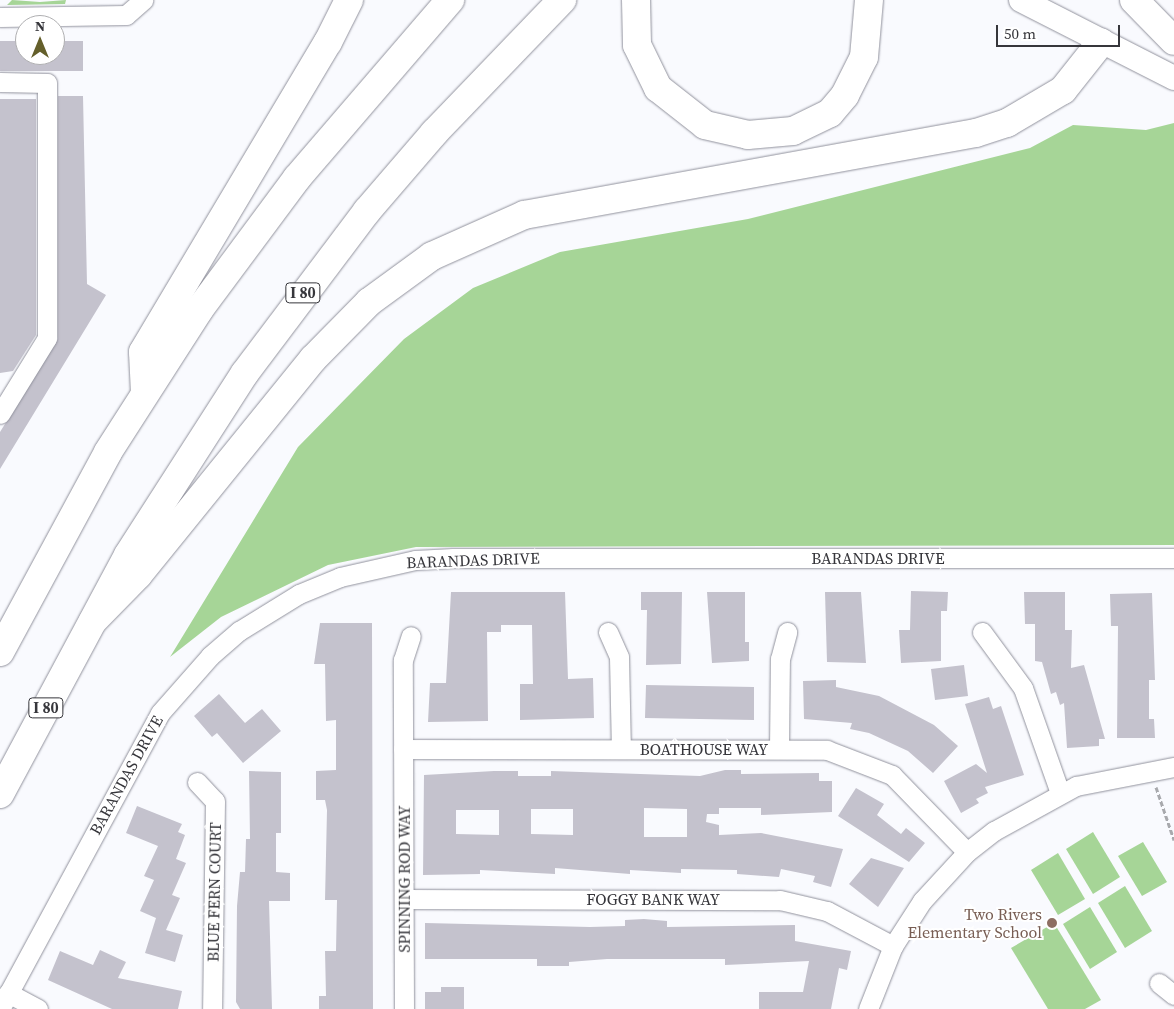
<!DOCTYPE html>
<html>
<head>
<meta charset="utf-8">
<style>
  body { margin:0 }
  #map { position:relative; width:1174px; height:1009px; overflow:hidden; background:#f9fafe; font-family:"Source Serif 4",serif }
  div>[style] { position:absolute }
  .green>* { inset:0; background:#a6d597 }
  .building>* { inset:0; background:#c4c2cd }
  .path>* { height:3px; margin-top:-1.5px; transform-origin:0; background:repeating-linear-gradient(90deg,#a8a9ad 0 5px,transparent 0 7.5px) }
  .roads { filter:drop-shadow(0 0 1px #91929d) drop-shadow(0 0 1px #91929d) }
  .minor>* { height:19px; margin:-9.5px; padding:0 9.5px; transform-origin:9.5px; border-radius:9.5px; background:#fff }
  .major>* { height:24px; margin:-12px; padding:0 12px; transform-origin:12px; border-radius:12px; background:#fff }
  .highway>* { height:28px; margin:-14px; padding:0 14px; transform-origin:14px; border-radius:14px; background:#fff }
  .dots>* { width:14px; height:14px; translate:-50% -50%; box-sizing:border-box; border:2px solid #fff; border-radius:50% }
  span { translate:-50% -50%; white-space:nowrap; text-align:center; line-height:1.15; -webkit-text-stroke:4px #fff; paint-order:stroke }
  .shield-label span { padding:1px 4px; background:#fff; border:1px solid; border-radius:4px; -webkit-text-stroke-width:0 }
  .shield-label { font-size:15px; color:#36363b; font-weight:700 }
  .street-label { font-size:16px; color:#36363b }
  .education-label { font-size:16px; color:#785e54 }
  .right { translate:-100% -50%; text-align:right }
  .north { position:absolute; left:15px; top:15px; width:50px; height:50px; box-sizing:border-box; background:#fff; border:1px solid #afafb1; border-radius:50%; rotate:0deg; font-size:14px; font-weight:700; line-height:20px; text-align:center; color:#36363b }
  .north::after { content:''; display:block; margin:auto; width:18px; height:22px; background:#645f2b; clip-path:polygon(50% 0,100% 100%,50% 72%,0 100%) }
  .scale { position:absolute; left:996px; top:25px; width:124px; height:22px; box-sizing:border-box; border:2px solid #36363b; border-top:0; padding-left:6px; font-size:15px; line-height:18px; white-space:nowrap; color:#36363b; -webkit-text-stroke:4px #fff; paint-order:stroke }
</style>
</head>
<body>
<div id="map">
  <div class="green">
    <div style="clip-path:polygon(12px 0,40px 2px,66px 0,65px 4px,7px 5px)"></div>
    <div style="clip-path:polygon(1174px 123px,1174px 545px,416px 547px,328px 565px,221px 617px,170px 657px,298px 447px,404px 339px,473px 288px,560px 252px,748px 219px,1030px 148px,1073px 125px,1146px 130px)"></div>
    <div style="clip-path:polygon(1093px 832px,1120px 877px,1093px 894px,1066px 849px)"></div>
    <div style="clip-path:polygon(1143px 842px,1167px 882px,1142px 896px,1118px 856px)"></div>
    <div style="clip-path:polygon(1058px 853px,1085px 899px,1058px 915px,1031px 870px)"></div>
    <div style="clip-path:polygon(1125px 886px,1152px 931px,1125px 948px,1098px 903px)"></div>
    <div style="clip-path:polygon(1090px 907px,1117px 952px,1090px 969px,1063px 924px)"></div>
    <div style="clip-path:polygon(1054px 923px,1101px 1000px,1085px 1009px,1048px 1009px,1011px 948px)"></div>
  </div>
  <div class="building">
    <div style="clip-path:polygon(0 41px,25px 41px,25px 55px,55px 55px,55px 41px,83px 41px,83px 71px,0 71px)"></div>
    <div style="clip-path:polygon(58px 96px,83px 96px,87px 284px,106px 295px,0 469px,0 432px,58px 339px)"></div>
    <div style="clip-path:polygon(0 99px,36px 99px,36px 335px,13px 371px,0 373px)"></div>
    <div style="clip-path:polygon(911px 591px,948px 592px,947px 611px,941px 611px,941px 661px,901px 663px,899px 630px,910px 630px)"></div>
    <div style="clip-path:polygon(451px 592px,565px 592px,568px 679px,593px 678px,594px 718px,520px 720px,520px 684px,533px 684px,532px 625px,501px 625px,501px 632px,487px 632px,488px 721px,428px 722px,430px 683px,446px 683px)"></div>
    <div style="clip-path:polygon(641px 592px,682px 592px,681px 664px,646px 665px,647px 610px,641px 610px)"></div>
    <div style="clip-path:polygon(707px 592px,745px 592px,745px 642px,749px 642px,749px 661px,712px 663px)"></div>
    <div style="clip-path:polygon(825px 592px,861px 592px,866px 663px,827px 662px)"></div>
    <div style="clip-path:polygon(1024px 592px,1065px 592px,1065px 630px,1072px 630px,1071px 668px,1084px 665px,1105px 739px,1099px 739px,1099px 746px,1067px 748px,1064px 703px,1060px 705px,1056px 692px,1051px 694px,1042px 662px,1035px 661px,1035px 624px,1025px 624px)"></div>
    <div style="clip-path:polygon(1152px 593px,1155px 680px,1149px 680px,1149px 719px,1154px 719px,1155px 738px,1117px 738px,1118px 626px,1111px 626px,1110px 594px)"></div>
    <div style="clip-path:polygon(320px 623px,372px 623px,373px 1009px,319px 1009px,319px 996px,326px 996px,325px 951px,336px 951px,337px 900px,325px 900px,327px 810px,325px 800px,316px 800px,316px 771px,336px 770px,336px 720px,326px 721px,325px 664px,314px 664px)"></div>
    <div style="clip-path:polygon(964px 665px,968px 696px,935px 700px,931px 669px)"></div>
    <div style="clip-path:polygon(836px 680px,836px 687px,879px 696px,934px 725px,958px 746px,933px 773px,908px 751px,869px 733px,850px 729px,852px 723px,804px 719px,803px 681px)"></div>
    <div style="clip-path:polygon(646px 685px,754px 687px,754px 720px,645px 718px)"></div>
    <div style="clip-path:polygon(219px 694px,245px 723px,262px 709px,281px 731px,243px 763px,217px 733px,212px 737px,194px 716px)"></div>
    <div style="clip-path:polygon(989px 697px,993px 709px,1001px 706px,1024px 775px,985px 787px,988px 793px,976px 799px,979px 803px,961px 813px,944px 781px,976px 764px,987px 773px,965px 704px)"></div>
    <div style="clip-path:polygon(evenodd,725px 770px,741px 770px,741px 774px,819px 773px,819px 781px,832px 781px,832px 812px,761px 815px,761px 808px,719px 808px,719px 814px,707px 814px,706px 822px,719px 825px,719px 835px,761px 833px,843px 849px,831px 887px,813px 882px,815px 876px,781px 869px,779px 877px,737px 874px,737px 870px,681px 869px,681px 873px,630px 870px,630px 874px,555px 868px,555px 874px,480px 870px,480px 874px,423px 875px,424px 775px,494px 771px,518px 771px,518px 776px,551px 776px,551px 771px,700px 776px,725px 770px,644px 808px,687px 809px,687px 837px,644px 837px,644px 808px,725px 770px,531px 809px,573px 809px,573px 835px,531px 834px,531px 809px,725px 770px,456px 810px,499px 810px,499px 835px,456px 834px,456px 810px)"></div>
    <div style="clip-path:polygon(249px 771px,281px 772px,281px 833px,276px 833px,276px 872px,290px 873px,290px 901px,269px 901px,272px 1009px,240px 1009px,236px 1002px,237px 906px,240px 872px,245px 872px,246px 839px,250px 839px)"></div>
    <div style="clip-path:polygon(856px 788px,884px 804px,877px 815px,901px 834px,906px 828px,925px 843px,909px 862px,838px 816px)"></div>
    <div style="clip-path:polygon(137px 806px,182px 824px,178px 832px,185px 835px,176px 859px,186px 863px,172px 895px,180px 898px,166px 930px,183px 935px,175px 962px,145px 953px,156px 918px,140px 911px,154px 880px,144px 876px,158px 846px,126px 833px)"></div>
    <div style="clip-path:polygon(871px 858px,904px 868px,878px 907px,849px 884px)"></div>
    <div style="clip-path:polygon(644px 919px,667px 921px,667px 927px,795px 925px,795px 941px,851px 951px,847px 970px,839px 968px,831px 1009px,759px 1009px,759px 992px,803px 992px,809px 961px,725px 965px,725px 959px,607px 959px,569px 962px,569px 966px,537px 966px,537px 959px,425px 959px,425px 923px,590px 927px,625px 926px,625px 920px)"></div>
    <div style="clip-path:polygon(100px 950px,126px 962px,118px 978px,182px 991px,178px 1009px,112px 1009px,48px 980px,60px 951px,93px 965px)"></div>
    <div style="clip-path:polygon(441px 987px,464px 987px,464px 1009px,425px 1009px,425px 992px,441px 992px)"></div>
  </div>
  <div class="path">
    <div style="left:1156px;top:787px;width:56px;rotate:71.2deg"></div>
  </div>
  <div class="roads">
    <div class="minor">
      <div style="left:0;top:17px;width:126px;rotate:-0.9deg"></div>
      <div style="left:126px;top:15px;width:23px;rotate:-41deg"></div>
      <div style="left:0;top:82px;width:47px;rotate:1.2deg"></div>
      <div style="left:47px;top:83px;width:255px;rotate:90deg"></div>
      <div style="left:47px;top:338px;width:89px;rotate:121.7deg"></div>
      <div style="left:608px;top:632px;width:27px;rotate:66deg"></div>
      <div style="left:619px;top:657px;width:92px;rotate:88.8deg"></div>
      <div style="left:982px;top:632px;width:69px;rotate:53.8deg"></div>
      <div style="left:1023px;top:688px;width:111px;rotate:70.6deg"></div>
      <div style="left:403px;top:749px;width:424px;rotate:0.1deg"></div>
      <div style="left:827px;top:750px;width:70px;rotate:21deg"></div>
      <div style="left:892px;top:775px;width:107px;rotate:45.8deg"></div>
      <div style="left:779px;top:749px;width:90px;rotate:-89.4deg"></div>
      <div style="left:780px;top:659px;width:28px;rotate:-75deg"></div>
      <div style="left:197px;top:782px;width:26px;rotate:47deg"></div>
      <div style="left:215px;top:801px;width:208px;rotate:90.8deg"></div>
      <div style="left:404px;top:899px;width:376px;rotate:0.2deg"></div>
      <div style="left:780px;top:900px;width:48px;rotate:13.2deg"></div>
      <div style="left:827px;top:911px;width:75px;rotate:27.9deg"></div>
      <div style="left:1159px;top:983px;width:19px;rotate:39deg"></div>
      <div style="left:8px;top:993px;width:34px;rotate:28deg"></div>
      <div style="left:0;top:1009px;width:336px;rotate:-61.6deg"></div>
      <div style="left:160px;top:713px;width:76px;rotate:-48.7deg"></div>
      <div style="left:210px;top:656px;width:38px;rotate:-41deg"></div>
      <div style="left:239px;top:631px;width:70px;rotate:-31.7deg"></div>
      <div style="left:299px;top:594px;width:44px;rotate:-22.5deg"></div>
      <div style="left:340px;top:577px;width:77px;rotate:-12.8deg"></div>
      <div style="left:415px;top:560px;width:38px;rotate:-3deg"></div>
      <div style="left:453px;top:558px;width:721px"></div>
      <div style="left:404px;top:1009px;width:349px;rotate:-90.2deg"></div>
      <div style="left:403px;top:660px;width:25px;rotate:-72deg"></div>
      <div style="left:868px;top:1009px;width:68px;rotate:-68.4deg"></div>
      <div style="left:893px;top:946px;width:54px;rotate:-57.2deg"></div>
      <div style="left:922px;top:901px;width:67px;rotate:-47.4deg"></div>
      <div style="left:967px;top:852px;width:34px;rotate:-38deg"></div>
      <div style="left:994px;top:831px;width:94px;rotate:-28.8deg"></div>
      <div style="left:1076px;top:786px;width:100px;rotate:-11deg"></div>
    </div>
    <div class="major">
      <div style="left:1021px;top:0;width:172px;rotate:27deg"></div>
    </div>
    <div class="highway">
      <div style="left:636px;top:0;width:45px;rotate:88.7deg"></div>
      <div style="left:637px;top:45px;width:48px;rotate:64deg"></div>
      <div style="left:658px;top:88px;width:60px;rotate:38.2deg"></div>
      <div style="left:705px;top:125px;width:44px;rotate:13.1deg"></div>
      <div style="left:748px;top:135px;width:45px;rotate:-5.1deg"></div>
      <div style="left:793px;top:131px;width:41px;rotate:-25.9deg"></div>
      <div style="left:830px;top:113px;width:23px;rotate:-50deg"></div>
      <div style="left:845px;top:95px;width:42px;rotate:-63.4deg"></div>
      <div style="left:864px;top:57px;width:57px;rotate:-85deg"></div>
      <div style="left:1134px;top:0;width:57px;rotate:45.7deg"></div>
      <div style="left:145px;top:393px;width:41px;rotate:-92.8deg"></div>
      <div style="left:143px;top:352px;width:361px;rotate:-59.2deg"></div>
      <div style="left:328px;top:42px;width:47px;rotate:-63.4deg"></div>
      <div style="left:93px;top:621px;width:64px;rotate:-45.6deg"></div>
      <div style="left:138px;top:575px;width:278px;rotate:-51deg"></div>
      <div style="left:313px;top:359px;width:80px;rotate:-45.5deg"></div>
      <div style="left:369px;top:302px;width:78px;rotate:-36.1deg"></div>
      <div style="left:432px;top:256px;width:101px;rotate:-24deg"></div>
      <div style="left:524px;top:215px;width:459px;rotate:-10.3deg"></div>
      <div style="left:976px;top:133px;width:33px;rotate:-18deg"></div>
      <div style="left:1007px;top:123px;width:65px;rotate:-30.5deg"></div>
      <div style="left:1063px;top:90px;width:61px;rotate:-51.6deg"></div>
      <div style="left:0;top:652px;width:227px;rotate:-61.6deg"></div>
      <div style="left:108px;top:452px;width:169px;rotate:-57.3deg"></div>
      <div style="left:199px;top:310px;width:164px;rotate:-53.4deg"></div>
      <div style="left:297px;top:178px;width:235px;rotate:-49.3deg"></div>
      <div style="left:0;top:794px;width:271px;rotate:-61.8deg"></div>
      <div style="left:128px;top:555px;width:216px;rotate:-57.3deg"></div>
      <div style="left:245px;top:373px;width:203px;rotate:-53deg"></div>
      <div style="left:367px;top:211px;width:103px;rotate:-49.3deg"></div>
      <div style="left:434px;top:133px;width:185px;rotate:-46.1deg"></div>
    </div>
  </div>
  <div class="dots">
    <div style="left:1052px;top:923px;background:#8d6e63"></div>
  </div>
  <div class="shield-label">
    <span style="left:303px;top:293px">I 80</span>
    <span style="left:46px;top:708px">I 80</span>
  </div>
  <div class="street-label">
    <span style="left:878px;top:558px">BARANDAS DRIVE</span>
    <span style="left:473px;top:560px;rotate:-2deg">BARANDAS DRIVE</span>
    <span style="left:704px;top:749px">BOATHOUSE WAY</span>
    <span style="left:126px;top:775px;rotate:-61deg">BARANDAS DRIVE</span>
    <span style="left:404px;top:879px;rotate:-90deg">SPINNING ROD WAY</span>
    <span style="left:214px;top:892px;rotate:-89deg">BLUE FERN COURT</span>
    <span style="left:653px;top:899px">FOGGY BANK WAY</span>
  </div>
  <div class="education-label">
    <span class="right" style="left:1042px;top:923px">Two Rivers<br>Elementary School</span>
  </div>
  <div class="north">N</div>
  <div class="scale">50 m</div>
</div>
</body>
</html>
